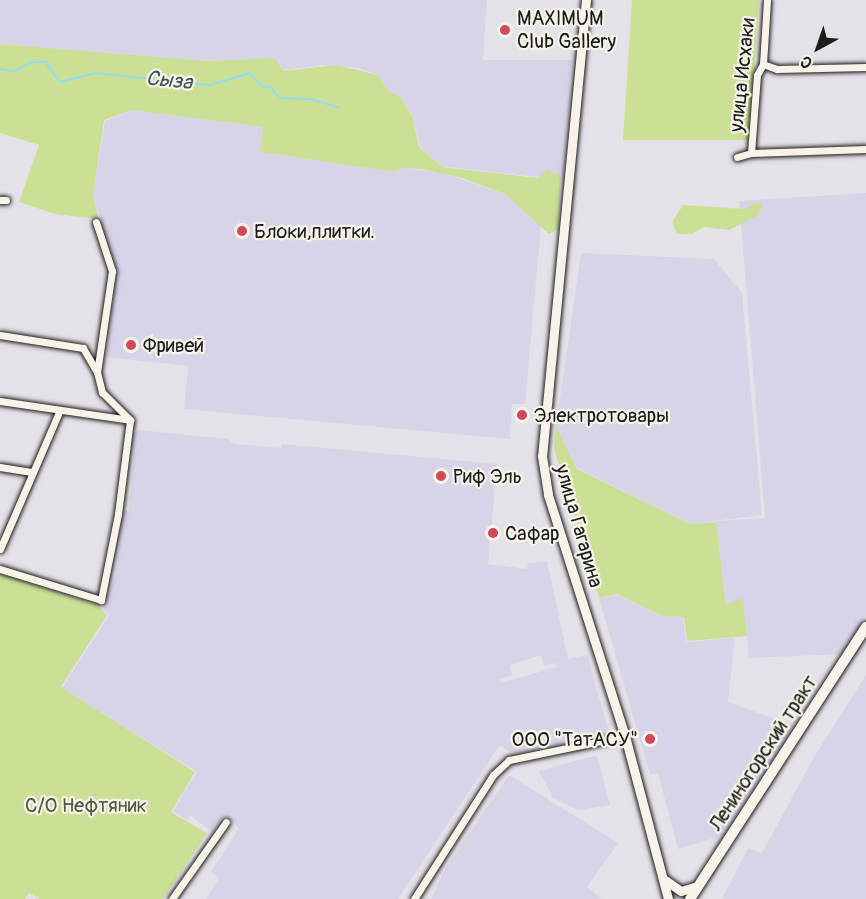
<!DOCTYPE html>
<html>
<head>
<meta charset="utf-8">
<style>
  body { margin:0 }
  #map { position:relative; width:866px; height:899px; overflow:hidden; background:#e5e1e8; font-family:Pangolin,sans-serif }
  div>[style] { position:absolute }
  .built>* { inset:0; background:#d8d4e8 }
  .green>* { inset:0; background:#cbe095 }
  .stream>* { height:1.5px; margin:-0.75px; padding:0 0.75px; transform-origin:0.75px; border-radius:0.75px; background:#93def3 }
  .roads { filter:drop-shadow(0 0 2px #1c1c1c) drop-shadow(0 0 2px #1c1c1c) }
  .street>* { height:7px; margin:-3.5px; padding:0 3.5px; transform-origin:3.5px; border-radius:3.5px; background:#f7f3e8 }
  .secondary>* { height:9px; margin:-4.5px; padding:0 4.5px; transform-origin:4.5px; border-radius:4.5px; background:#f7f3e8 }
  .primary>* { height:10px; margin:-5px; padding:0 5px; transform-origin:5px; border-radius:5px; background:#f7f3e8 }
  .dots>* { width:16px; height:16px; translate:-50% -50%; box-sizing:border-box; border:3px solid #f7f3e8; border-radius:50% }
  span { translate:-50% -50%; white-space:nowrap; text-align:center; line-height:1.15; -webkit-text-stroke:4.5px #f7f3e8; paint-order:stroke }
  .poi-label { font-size:20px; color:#1c1c1c }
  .left { translate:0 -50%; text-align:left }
  .right { translate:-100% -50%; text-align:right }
  .street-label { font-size:20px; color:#1c1c1c }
  .park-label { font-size:20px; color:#515740 }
  .water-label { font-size:21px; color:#40565c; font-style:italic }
  .north { position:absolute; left:788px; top:18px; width:60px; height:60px; -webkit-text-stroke:4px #f7f3e8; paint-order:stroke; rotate:220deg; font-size:16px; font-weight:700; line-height:24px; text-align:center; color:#1c1c1c }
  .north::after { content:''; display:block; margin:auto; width:21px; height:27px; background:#1c1c1c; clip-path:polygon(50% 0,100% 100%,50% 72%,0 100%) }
</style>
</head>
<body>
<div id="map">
  <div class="built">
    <div style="clip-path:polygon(0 0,487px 0,483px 60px,572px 60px,563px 180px,441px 166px,420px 147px,413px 117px,400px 96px,389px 92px,378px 75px,359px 68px,321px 65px,284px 70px,275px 58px,208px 61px,0 44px)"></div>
    <div style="clip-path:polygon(132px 110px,263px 127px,260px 152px,394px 172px,403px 168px,440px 172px,505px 194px,525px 210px,541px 226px,525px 404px,512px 404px,510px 439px,184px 409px,188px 366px,107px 357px,117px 269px,93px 197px,105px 121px)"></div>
    <div style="clip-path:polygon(866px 193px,866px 615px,841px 654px,749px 658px,743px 599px,726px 605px,716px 521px,765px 518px,739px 201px)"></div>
    <div style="clip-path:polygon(581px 253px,714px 259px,742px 293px,762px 515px,690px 524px,577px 468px,556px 426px)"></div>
    <div style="clip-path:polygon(evenodd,138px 430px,228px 439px,235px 444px,280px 448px,282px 444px,497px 464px,488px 564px,527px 569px,528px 563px,547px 561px,568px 659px,587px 655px,610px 735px,518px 755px,499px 746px,398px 899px,206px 899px,219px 878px,211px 872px,239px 828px,223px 816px,213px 832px,191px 816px,187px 820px,173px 811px,197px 772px,62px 688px,110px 614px,103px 610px,116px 573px,124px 511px,129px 510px,134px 450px,131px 446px,133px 433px,138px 430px,541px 655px,544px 666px,556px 663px,557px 667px,501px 683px,500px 679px,512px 675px,510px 665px,541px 655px)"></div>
    <div style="clip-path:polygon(617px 595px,662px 616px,683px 617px,686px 642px,735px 638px,728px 702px,795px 726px,725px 835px,678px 849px,658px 773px,650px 775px,599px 598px)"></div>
    <div style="clip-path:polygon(866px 675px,866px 899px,722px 899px,748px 848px,762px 853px,814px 757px)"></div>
    <div style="clip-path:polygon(597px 755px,610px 805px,578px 810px,553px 798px,539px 771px)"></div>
    <div style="clip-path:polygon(509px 775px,618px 843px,587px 887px,601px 899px,431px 899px,444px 871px)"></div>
  </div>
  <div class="green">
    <div style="clip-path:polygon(632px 0,759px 0,750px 140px,623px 140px)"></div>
    <div style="clip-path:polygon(0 44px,208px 61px,275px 58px,284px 71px,336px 65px,378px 75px,389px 92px,400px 96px,413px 118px,419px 147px,442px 167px,538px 178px,547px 170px,561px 175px,558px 229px,549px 234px,505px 194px,462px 178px,423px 169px,403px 168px,394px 172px,260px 152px,263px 127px,132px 110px,104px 120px,93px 197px,99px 219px,55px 214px,19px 202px,39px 145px,0 133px)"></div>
    <div style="clip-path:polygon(755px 203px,762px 204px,759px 215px,729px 230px,704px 227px,692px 234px,677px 234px,672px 222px,683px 205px,744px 209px)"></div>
    <div style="clip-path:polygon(556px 426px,577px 469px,690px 524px,716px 522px,726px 605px,743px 598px,747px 636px,687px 641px,684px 617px,662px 616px,617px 594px,599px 598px,554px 448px)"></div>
    <div style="clip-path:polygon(0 574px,97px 605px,107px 615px,61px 687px,195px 772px,171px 812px,207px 833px,163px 899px,40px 899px,29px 893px,25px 899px,0 899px)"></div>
  </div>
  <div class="stream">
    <div style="left:0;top:69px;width:15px;rotate:8deg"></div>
    <div style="left:15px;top:71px;width:19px;rotate:-28deg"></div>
    <div style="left:32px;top:62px;width:14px"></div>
    <div style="left:46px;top:62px;width:24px;rotate:55deg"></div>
    <div style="left:60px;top:82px;width:36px;rotate:-14deg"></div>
    <div style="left:95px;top:73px;width:116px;rotate:6deg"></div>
    <div style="left:210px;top:85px;width:42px;rotate:-16.7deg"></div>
    <div style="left:250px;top:73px;width:20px;rotate:45deg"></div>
    <div style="left:264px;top:87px;width:6px;rotate:-9deg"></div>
    <div style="left:270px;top:86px;width:16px;rotate:50deg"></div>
    <div style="left:280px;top:98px;width:31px;rotate:2deg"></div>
    <div style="left:311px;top:99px;width:28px;rotate:17deg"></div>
  </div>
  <div class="roads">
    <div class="street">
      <div style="left:763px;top:64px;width:15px;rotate:20deg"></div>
      <div style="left:777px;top:69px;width:89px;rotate:-1.3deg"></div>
      <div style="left:751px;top:153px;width:78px;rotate:-85.6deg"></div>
      <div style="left:757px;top:75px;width:13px;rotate:-61deg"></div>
      <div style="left:763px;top:64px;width:64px;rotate:-86.4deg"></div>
      <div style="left:737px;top:157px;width:15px;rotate:-16deg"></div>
      <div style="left:751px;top:153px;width:115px;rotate:-2deg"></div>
      <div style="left:0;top:200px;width:6px"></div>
      <div style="left:96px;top:222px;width:52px;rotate:71.9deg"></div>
      <div style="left:112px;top:271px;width:102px;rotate:98.4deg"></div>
      <div style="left:0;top:335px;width:84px;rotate:8.9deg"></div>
      <div style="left:83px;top:348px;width:28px;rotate:60deg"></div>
      <div style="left:97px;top:372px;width:21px;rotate:76deg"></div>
      <div style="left:102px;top:392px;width:40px;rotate:45deg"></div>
      <div style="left:130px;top:420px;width:95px;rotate:97.3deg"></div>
      <div style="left:118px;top:514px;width:88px;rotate:101.2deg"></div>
      <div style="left:101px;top:600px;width:106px;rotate:-162.9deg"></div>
      <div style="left:0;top:401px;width:131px;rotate:8.3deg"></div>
      <div style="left:0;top:467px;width:32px;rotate:9deg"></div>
      <div style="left:0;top:549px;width:151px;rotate:-66.7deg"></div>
      <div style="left:172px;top:899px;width:94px;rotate:-55deg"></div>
      <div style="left:414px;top:899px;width:147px;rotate:-57.5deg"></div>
      <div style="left:493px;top:775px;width:22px;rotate:-43deg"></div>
      <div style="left:509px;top:760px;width:118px;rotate:-11.7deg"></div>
    </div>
    <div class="secondary">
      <div style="left:586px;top:0;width:458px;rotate:95.5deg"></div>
      <div style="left:542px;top:456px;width:39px;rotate:81deg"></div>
      <div style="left:548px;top:495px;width:253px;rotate:72.3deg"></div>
      <div style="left:625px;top:736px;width:169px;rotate:75.2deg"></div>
      <div style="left:665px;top:880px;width:19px;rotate:35deg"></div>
      <div style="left:681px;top:891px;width:17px;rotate:-17deg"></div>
    </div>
    <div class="primary">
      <div style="left:690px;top:899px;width:324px;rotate:-57.1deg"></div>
    </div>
  </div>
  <div class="dots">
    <div style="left:505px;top:30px;background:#d1495b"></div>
    <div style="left:242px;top:231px;background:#d1495b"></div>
    <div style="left:131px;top:345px;background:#d1495b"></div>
    <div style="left:522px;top:415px;background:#d1495b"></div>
    <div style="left:441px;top:476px;background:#d1495b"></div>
    <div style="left:493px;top:533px;background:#d1495b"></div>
    <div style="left:650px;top:739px;background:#d1495b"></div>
  </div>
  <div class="poi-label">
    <span class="left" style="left:517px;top:30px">MAXIMUM<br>Club Gallery</span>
    <span class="left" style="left:254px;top:231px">Блоки,плитки.</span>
    <span class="left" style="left:143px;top:345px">Фривей</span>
    <span class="left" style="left:534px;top:415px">Электротовары</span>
    <span class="left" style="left:453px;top:476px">Риф Эль</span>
    <span class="left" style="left:505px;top:533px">Сафар</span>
    <span class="right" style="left:638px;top:739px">ООО "ТатАСУ"</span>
  </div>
  <div class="street-label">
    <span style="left:742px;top:75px;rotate:-84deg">улица Исхаки</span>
    <span style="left:579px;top:526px;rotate:74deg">улица Гагарина</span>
    <span style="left:763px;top:753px;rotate:-57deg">Лениногорский тракт</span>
  </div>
  <div class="park-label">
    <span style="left:86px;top:805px">С/О Нефтяник</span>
  </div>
  <div class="water-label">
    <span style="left:169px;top:81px;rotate:6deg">Сыза</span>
  </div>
  <div class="north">С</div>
</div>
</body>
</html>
